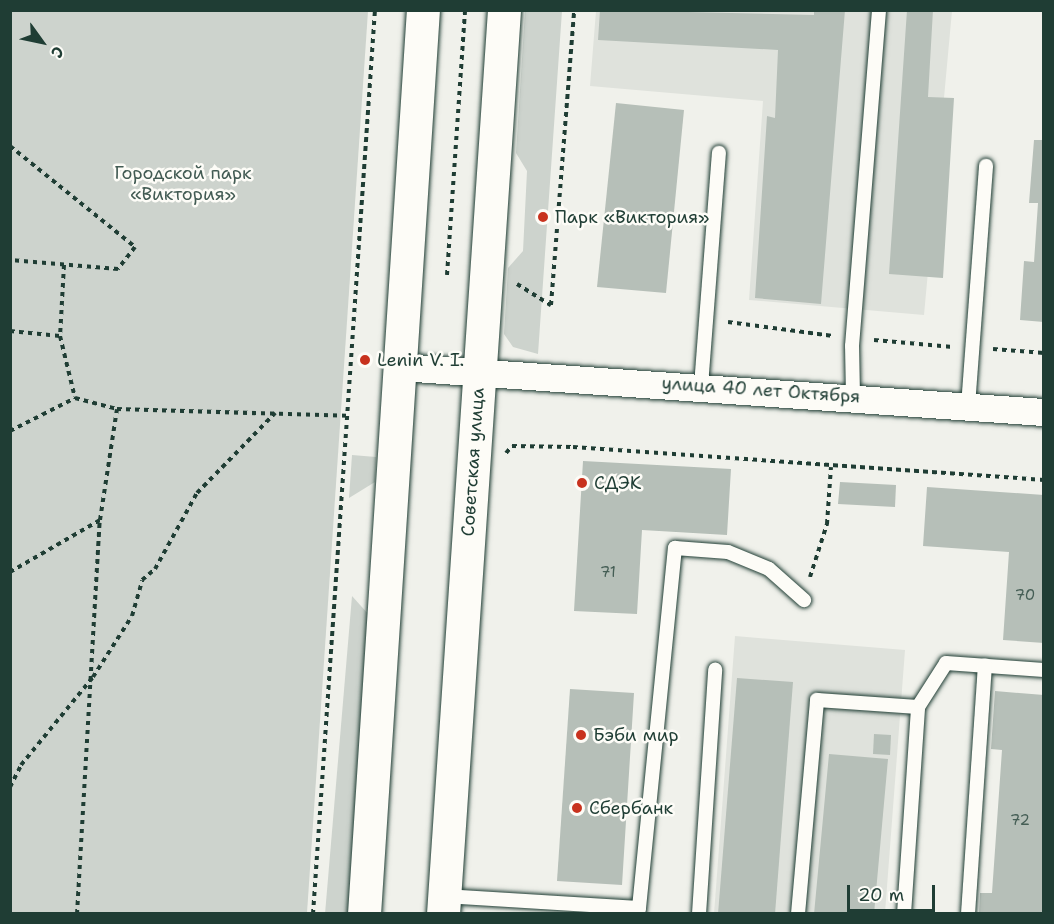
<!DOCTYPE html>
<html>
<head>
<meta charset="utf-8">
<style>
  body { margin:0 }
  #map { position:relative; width:1054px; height:924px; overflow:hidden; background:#f0f1eb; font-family:"Shantell Sans",sans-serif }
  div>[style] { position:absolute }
  .built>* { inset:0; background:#dfe2dc }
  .green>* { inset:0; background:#cdd3cd }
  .building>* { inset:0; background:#b6bfb8 }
  .path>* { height:4px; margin-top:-2px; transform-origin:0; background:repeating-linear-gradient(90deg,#1f3d34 0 4.5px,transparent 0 9px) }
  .roads { filter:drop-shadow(0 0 2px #1f3d34) drop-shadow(0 0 2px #1f3d34) }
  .lane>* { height:14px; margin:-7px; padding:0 7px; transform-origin:7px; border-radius:7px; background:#fdfcf7 }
  .street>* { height:27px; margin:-13.5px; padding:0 13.5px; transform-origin:13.5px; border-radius:13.5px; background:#fdfcf7 }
  .primary>* { height:33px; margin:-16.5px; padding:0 16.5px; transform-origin:16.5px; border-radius:16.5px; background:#fdfcf7 }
  .dots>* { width:16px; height:16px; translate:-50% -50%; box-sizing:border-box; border:3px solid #fdfcf7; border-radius:50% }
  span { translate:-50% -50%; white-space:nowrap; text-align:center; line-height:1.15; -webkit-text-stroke:5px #fdfcf7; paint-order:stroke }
  .number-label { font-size:15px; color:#455e55 }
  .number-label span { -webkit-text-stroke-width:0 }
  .park-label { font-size:18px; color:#425b53 }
  .poi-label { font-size:18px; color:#1f3d34 }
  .left { translate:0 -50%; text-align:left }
  .street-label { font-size:18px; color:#1f3d34 }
  .frame { position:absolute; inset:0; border:12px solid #1f3d34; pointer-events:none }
  .north { position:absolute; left:12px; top:12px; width:60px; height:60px; -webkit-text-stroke:4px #fdfcf7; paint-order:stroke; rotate:123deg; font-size:16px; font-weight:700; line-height:24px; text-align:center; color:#1f3d34 }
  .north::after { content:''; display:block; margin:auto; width:21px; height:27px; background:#1f3d34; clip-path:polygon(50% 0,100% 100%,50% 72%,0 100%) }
  .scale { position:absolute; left:847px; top:885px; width:88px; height:27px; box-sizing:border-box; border:3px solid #1f3d34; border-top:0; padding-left:8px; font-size:18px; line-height:21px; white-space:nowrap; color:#1f3d34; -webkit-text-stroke:4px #fdfcf7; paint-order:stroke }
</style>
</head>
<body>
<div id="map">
  <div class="built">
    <div style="clip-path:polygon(596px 11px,952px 11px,924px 315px,749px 300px,763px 101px,590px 86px)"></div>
    <div style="clip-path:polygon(735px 636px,905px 650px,885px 913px,714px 914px)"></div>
  </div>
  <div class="green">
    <div style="clip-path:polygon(11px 10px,368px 11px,307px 913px,11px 913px)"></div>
    <div style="clip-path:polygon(525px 11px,562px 11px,538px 354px,513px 347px,504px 334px,508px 268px,523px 251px,527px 171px,516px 153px)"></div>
    <div style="clip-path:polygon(352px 455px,376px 457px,375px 482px,349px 498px)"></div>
    <div style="clip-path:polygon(352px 596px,370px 616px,349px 913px,325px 914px)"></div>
  </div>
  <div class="building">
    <div style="clip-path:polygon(600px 10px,814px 15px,814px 10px,845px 10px,821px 304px,755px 298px,767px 116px,775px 118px,778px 50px,598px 40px)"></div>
    <div style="clip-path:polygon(907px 10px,933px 10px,928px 97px,954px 98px,943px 278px,889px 274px)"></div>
    <div style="clip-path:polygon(616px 103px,684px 110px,666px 293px,597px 287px)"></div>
    <div style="clip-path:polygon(1034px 140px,1044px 140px,1044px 322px,1020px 320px,1024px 261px,1034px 262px,1038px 203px,1029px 203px)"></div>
    <div style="clip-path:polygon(583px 461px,731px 469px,727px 535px,642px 530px,637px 614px,574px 611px)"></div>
    <div style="clip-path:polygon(840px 482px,896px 485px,895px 507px,838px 504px)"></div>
    <div style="clip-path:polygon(927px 487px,1044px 495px,1044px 643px,1003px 640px,1009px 552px,923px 546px)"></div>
    <div style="clip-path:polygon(737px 678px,793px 682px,775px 914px,718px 914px)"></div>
    <div style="clip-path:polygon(570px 689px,634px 693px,622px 885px,557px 881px)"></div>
    <div style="clip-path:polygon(995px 691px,1044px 695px,1044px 914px,979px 914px,980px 893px,992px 893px,1002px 750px,991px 749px)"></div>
    <div style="clip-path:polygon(874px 734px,891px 735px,890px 755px,873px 754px)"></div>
    <div style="clip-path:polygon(829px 754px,888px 759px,874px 914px,814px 914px)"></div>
  </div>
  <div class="path">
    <div style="left:10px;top:146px;width:161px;rotate:38.9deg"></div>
    <div style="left:135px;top:247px;width:28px;rotate:128deg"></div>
    <div style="left:118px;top:269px;width:108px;rotate:-175.2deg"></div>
    <div style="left:64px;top:265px;width:71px;rotate:93.2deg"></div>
    <div style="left:60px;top:336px;width:64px;rotate:76.4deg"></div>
    <div style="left:75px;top:398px;width:43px;rotate:14.7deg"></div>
    <div style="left:447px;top:275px;width:266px;rotate:-86.1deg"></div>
    <div style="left:517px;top:284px;width:40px;rotate:32deg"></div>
    <div style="left:551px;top:305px;width:296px;rotate:-85.5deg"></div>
    <div style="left:728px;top:322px;width:106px;rotate:7.6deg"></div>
    <div style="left:10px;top:331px;width:50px;rotate:5.7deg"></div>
    <div style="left:874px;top:340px;width:79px;rotate:5.1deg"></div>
    <div style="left:993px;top:349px;width:51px;rotate:4.5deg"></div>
    <div style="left:10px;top:431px;width:73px;rotate:-26.9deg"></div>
    <div style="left:506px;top:453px;width:9px;rotate:-49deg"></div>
    <div style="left:512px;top:446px;width:61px;rotate:0.9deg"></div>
    <div style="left:573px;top:447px;width:472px;rotate:4deg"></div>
    <div style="left:10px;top:572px;width:104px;rotate:-30deg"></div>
    <div style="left:100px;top:520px;width:112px;rotate:-81.3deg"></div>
    <div style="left:117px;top:409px;width:231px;rotate:1.7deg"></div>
    <div style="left:810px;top:577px;width:56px;rotate:-72.2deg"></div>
    <div style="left:827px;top:524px;width:57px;rotate:-86deg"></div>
    <div style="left:10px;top:787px;width:25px;rotate:-63deg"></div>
    <div style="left:21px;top:765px;width:114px;rotate:-50.7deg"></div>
    <div style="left:93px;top:677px;width:72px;rotate:-57.4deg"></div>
    <div style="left:132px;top:616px;width:37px;rotate:-74deg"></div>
    <div style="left:142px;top:580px;width:17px;rotate:-40deg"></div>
    <div style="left:155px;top:569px;width:87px;rotate:-61.1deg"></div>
    <div style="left:197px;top:493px;width:112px;rotate:-45.7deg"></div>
    <div style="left:77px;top:914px;width:395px;rotate:-86.7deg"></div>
    <div style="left:313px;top:914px;width:906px;rotate:-86.08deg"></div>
  </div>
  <div class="roads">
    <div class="lane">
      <div style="left:701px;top:386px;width:234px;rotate:-85.6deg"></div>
      <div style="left:853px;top:396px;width:50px;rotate:-91.1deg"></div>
      <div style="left:852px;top:346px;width:337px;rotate:-85.4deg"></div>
      <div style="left:968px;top:406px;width:241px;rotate:-85.7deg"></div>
      <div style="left:444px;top:896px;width:195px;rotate:3.5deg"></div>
      <div style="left:639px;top:908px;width:6px;rotate:99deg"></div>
      <div style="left:639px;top:908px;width:362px;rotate:-84.3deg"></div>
      <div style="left:675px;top:548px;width:53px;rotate:4.3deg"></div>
      <div style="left:728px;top:552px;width:44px;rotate:22.5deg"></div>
      <div style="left:769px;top:569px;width:47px;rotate:41.5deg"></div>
      <div style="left:699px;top:914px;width:245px;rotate:-86.2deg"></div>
      <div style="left:798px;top:914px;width:215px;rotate:-84.9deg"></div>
      <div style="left:817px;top:700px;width:101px;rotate:4deg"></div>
      <div style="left:904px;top:914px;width:207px;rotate:-86.1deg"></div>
      <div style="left:918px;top:707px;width:52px;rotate:-57.5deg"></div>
      <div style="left:946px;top:663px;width:98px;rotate:4.1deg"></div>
      <div style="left:968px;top:914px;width:249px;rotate:-86.1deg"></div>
    </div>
    <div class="street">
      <div style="left:400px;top:367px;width:646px;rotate:4deg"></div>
    </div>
    <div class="primary">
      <div style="left:364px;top:914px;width:906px;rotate:-86.27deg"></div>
      <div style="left:443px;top:914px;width:906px;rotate:-86.14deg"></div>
    </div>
  </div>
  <div class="dots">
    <div style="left:543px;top:217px;background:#c8321e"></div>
    <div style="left:365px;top:360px;background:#c8321e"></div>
    <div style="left:582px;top:483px;background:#c8321e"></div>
    <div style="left:581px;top:735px;background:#c8321e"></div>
    <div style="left:577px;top:808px;background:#c8321e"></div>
  </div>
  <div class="number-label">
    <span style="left:608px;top:573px">71</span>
    <span style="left:1025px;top:596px">70</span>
    <span style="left:1020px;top:821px">72</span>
  </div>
  <div class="park-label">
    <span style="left:183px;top:184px">Городской парк<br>«Виктория»</span>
  </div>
  <div class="poi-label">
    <span class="left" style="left:555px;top:217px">Парк «Виктория»</span>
    <span class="left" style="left:377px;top:360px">Lenin V. I.</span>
    <span class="left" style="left:594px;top:483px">СДЭК</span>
    <span class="left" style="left:593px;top:735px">Бэби мир</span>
    <span class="left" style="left:589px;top:808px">Сбербанк</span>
  </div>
  <div class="street-label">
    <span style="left:761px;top:390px;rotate:4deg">улица 40 лет Октября</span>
    <span style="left:473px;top:462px;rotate:-86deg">Советская улица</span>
  </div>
  <div class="frame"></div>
  <div class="north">С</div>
  <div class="scale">20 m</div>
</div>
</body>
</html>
